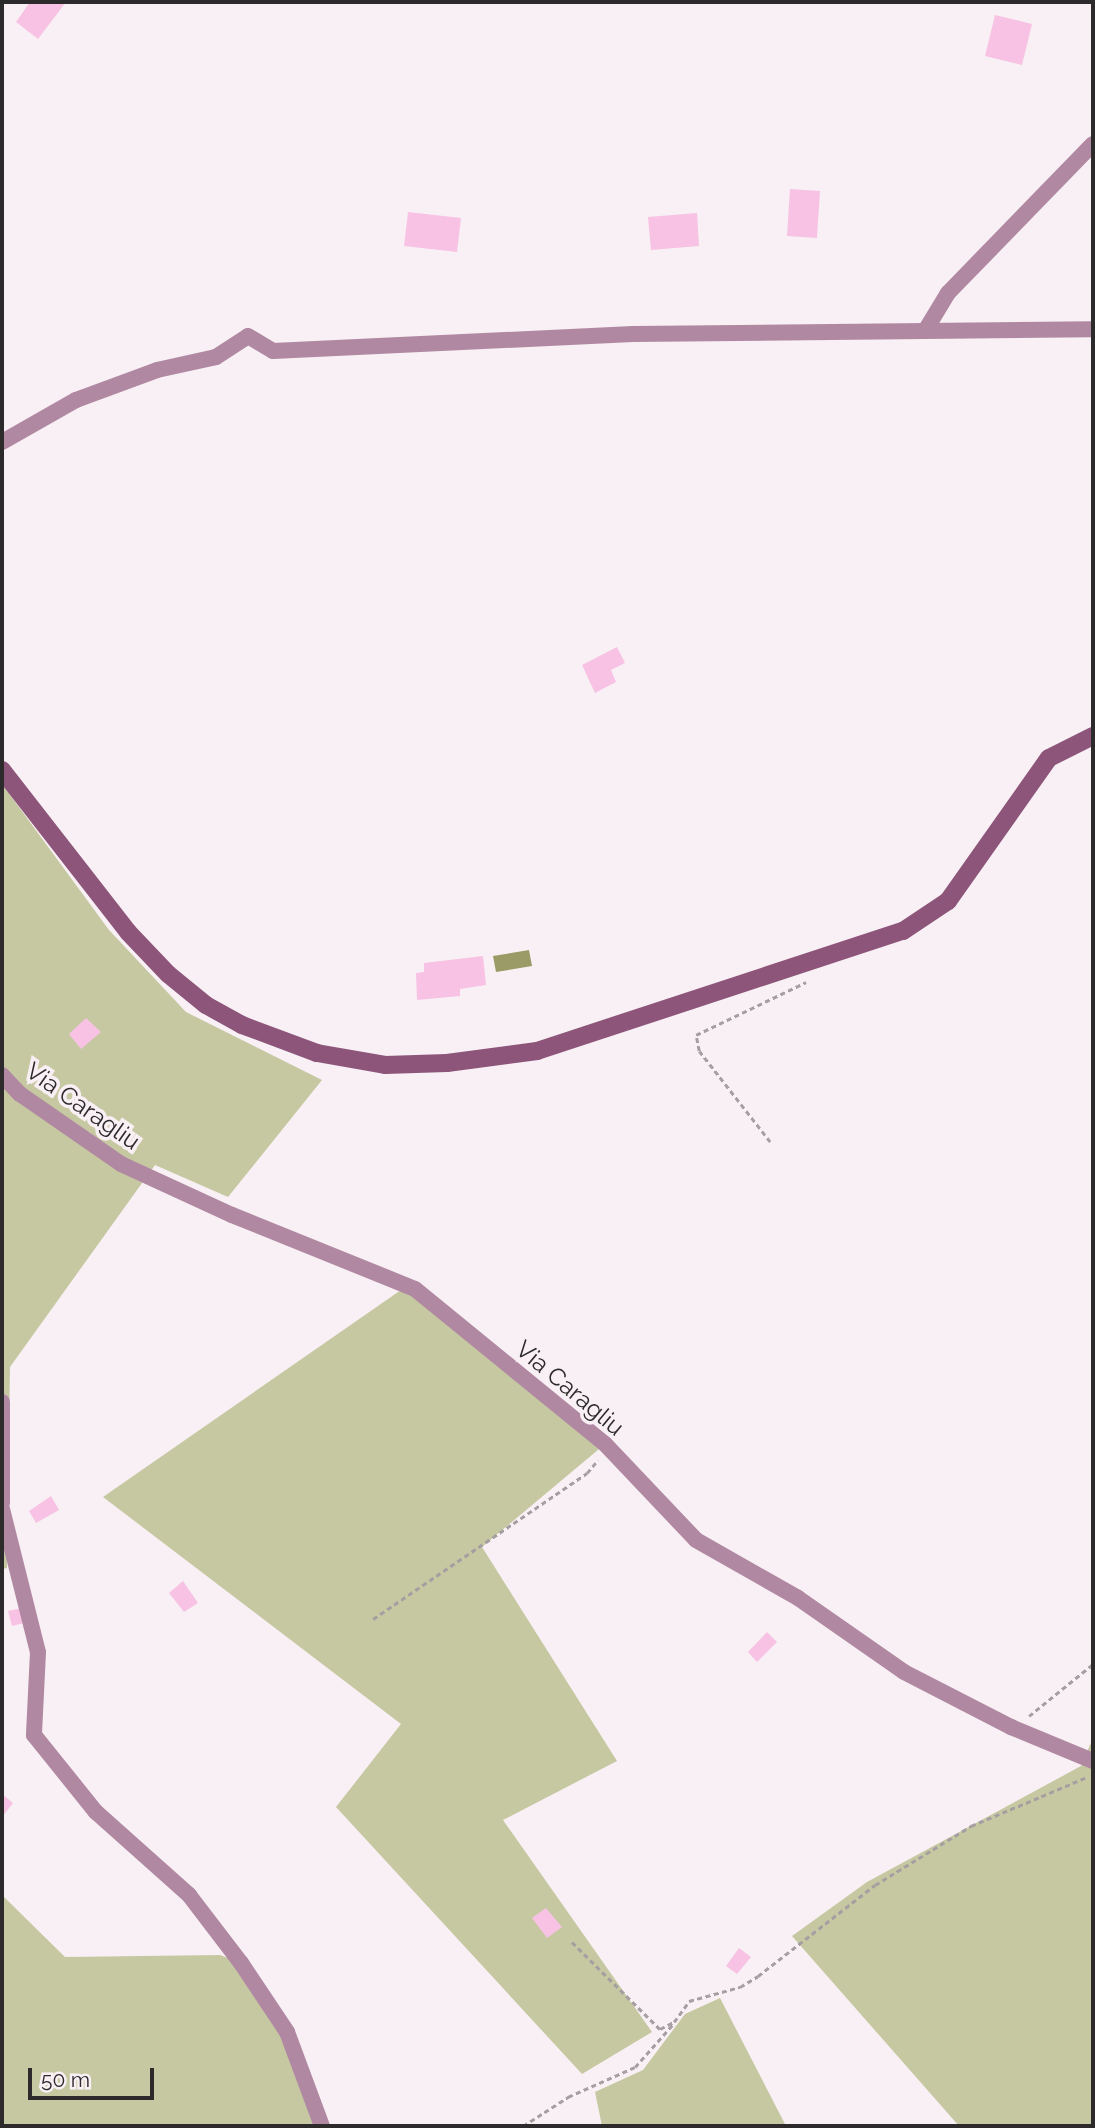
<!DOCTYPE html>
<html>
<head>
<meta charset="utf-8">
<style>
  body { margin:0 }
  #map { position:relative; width:1095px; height:2128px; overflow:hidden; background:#f8f0f4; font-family:Raleway,sans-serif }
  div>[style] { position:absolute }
  .green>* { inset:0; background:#c6c8a2 }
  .water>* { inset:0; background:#9a9b66 }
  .building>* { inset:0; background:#f7c2e3 }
  .path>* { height:2.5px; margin-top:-1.25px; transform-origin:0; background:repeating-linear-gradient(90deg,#a59fa2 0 5px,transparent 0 8.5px) }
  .street>* { height:16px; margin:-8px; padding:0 8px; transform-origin:8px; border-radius:8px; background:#b188a2 }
  .secondary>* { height:18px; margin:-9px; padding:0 9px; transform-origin:9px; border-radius:9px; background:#8e557b }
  span { translate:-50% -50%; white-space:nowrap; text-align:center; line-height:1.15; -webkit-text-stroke:7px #f8f0f4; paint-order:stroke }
  .street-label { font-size:24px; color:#2d2a2b }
  .frame { position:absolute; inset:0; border:4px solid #2d2a2b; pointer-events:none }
  .scale { position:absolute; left:28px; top:2068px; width:126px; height:32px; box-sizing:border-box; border:4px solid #2d2a2b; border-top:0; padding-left:9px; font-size:21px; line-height:24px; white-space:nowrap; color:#2d2a2b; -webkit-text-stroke:5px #f8f0f4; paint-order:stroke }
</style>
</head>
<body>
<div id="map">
  <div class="green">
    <div style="clip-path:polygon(2px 784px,109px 930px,186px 1012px,322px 1080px,228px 1197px,155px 1165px,10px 1367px,7px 1568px,2px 1569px)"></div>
    <div style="clip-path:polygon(415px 1289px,605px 1444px,482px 1547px,617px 1761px,503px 1820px,652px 2032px,582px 2074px,336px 1807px,401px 1724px,103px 1497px,401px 1290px)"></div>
    <div style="clip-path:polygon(1093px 1738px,1093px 2126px,959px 2126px,792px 1936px,867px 1882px,1081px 1766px)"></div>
    <div style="clip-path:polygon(2px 1895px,65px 1957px,220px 1955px,241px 1963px,287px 2032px,322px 2126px,2px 2126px)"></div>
    <div style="clip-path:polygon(720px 1998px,786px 2126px,602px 2126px,595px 2092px,643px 2070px,685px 2014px)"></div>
  </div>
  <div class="water">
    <div style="clip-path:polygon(529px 950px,532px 966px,496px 972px,493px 956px)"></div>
  </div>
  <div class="building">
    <div style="clip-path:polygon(30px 2px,66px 2px,38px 39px,16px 22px)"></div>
    <div style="clip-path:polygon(995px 15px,1032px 24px,1022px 65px,985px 56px)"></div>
    <div style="clip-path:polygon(790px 189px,820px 191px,817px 238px,787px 236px)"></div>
    <div style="clip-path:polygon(408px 212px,461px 218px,457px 252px,404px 246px)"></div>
    <div style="clip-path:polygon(697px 213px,699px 246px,651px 250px,648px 217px)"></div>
    <div style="clip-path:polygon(617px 647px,625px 663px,611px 670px,616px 682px,595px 693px,582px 665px)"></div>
    <div style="clip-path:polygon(483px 956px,486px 985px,460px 989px,460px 996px,417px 1000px,416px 973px,424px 972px,424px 963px)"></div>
    <div style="clip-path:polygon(86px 1018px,101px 1032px,81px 1049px,69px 1034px)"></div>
    <div style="clip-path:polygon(51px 1496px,59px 1510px,36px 1523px,29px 1511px)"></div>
    <div style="clip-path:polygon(183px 1581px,198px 1603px,184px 1612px,169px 1593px)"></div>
    <div style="clip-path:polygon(22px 1608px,24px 1623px,12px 1626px,8px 1611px)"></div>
    <div style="clip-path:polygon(767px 1632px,777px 1642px,757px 1662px,748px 1652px)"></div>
    <div style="clip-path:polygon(2px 1794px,13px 1803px,2px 1817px)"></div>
    <div style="clip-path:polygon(546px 1908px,562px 1927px,547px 1938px,532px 1918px)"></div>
    <div style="clip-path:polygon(739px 1948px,751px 1957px,737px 1974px,726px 1966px)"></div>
  </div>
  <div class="path">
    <div style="left:770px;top:1142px;width:115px;rotate:-128deg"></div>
    <div style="left:699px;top:1051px;width:16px;rotate:-101deg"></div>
    <div style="left:696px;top:1035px;width:122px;rotate:-25.7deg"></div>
    <div style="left:373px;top:1619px;width:259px;rotate:-34.3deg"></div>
    <div style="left:587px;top:1473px;width:17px;rotate:-50deg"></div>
    <div style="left:1029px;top:1716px;width:82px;rotate:-39.1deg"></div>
    <div style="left:572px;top:1942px;width:124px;rotate:44.7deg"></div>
    <div style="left:660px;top:2029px;width:16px;rotate:-27deg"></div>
    <div style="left:674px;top:2022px;width:26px;rotate:-54deg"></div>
    <div style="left:689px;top:2001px;width:53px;rotate:-15.4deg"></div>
    <div style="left:740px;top:1987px;width:21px;rotate:-31deg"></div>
    <div style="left:758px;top:1976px;width:148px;rotate:-37.9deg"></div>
    <div style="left:875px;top:1885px;width:113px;rotate:-31.6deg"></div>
    <div style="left:971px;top:1826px;width:126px;rotate:-22.9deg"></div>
    <div style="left:523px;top:2126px;width:54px;rotate:-32.8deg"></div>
    <div style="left:568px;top:2097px;width:73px;rotate:-24.1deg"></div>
    <div style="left:635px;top:2067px;width:59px;rotate:-48.4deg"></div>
  </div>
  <div class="street">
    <div style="left:925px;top:331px;width:44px;rotate:-58.8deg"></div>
    <div style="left:948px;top:293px;width:208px;rotate:-45.8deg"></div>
    <div style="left:2px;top:442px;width:85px;rotate:-29.6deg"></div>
    <div style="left:76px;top:400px;width:86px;rotate:-20.3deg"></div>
    <div style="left:157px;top:370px;width:60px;rotate:-12.4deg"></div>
    <div style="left:216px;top:357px;width:38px;rotate:-33deg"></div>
    <div style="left:248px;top:336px;width:29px;rotate:31deg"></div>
    <div style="left:273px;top:351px;width:360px;rotate:-2.7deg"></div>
    <div style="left:633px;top:334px;width:460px;rotate:-0.6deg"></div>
    <div style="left:2px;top:1075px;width:26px;rotate:47deg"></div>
    <div style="left:20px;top:1094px;width:123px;rotate:34.7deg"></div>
    <div style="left:121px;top:1164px;width:122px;rotate:24.7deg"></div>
    <div style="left:232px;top:1215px;width:197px;rotate:22deg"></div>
    <div style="left:415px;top:1289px;width:245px;rotate:39.2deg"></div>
    <div style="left:605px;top:1444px;width:132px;rotate:46.5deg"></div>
    <div style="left:696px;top:1540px;width:117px;rotate:29.6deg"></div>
    <div style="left:798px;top:1598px;width:129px;rotate:34.9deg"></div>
    <div style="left:904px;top:1672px;width:120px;rotate:27.2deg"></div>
    <div style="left:1011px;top:1727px;width:89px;rotate:22.5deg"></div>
    <div style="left:2px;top:1402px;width:101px;rotate:90deg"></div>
    <div style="left:2px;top:1509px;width:147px;rotate:75.9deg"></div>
    <div style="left:38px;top:1652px;width:83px;rotate:92.8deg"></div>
    <div style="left:34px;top:1735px;width:99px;rotate:51.2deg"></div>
    <div style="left:96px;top:1812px;width:125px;rotate:41.7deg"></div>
    <div style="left:189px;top:1895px;width:86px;rotate:52.6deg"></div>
    <div style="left:241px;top:1963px;width:83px;rotate:56.3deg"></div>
    <div style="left:287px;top:2032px;width:100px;rotate:69.6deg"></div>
  </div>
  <div class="secondary">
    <div style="left:2px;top:770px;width:205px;rotate:52.1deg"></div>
    <div style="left:128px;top:932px;width:58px;rotate:46.4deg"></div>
    <div style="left:168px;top:974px;width:49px;rotate:39.2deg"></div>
    <div style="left:206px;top:1005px;width:41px;rotate:29.1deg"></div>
    <div style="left:242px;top:1025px;width:80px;rotate:20.5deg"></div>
    <div style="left:317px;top:1053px;width:69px;rotate:10deg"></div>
    <div style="left:385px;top:1065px;width:62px;rotate:-1.8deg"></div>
    <div style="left:447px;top:1063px;width:91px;rotate:-7.6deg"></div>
    <div style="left:537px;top:1051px;width:385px;rotate:-18.2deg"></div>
    <div style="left:903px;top:931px;width:54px;rotate:-33.7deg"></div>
    <div style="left:948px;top:901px;width:175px;rotate:-54.8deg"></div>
    <div style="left:1049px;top:758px;width:49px;rotate:-26.6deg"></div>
  </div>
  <div class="street-label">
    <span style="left:83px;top:1106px;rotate:35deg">Via Caragliu</span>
    <span style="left:570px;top:1388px;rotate:40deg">Via Caragliu</span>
  </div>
  <div class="frame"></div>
  <div class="scale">50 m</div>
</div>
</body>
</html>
